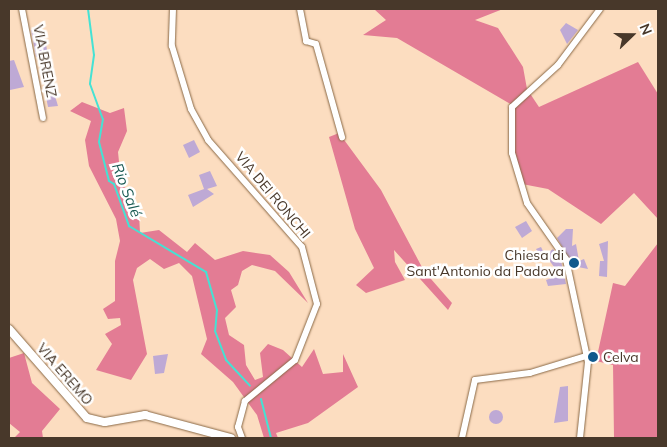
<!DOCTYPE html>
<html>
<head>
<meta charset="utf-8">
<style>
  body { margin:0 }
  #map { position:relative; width:667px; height:447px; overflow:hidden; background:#fcddc0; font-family:Mulish,sans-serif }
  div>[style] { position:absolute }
  .forest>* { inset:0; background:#e37c94 }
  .stream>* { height:2px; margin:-1px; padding:0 1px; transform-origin:1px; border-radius:1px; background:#45e2d4 }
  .building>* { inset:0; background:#bea9d5 }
  .round { border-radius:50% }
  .roads { filter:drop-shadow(0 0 1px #8a6946) drop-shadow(0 0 1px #8a6946) }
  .minor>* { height:6px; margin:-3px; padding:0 3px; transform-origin:3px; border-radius:3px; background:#fff }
  .tertiary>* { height:8px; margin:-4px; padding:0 4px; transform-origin:4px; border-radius:4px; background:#fff }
  .dots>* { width:14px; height:14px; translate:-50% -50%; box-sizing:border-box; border:2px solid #fff; border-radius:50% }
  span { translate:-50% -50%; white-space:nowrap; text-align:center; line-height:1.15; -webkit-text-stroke:5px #fff; paint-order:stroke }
  .street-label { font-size:14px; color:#48382a }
  .poi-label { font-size:14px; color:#48382a }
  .right { translate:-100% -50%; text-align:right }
  .left { translate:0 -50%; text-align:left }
  .water-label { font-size:15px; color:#1b5b54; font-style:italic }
  .frame { position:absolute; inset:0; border:10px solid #48382a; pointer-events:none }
  .north { position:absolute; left:607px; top:10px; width:50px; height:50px; -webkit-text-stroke:4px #fff; paint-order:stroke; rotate:68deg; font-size:14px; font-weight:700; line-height:20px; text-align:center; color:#48382a }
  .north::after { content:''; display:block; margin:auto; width:18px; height:22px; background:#48382a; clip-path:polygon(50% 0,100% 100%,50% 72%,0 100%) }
</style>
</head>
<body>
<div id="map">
  <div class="forest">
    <div style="clip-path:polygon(374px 9px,503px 9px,475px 20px,498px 28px,523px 67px,527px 89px,539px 107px,638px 62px,658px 94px,658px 219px,634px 193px,601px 224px,548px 189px,522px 184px,515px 153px,514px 106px,397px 38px,363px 35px,386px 20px)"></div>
    <div style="clip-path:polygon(82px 102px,110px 113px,124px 108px,127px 131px,118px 152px,121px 181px,139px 213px,140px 233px,159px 230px,187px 252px,195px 243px,215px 260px,243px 251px,270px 255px,289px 272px,308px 303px,275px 271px,252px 265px,242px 271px,238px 285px,231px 290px,236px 307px,225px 318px,229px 335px,244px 345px,246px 365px,255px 380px,263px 377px,260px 353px,268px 344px,283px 350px,302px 367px,314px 349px,323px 374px,343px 372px,343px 354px,358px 387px,308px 423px,276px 433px,278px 438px,264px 438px,257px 415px,233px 382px,201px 354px,207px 339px,192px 276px,179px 263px,164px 269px,150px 259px,137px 268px,133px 280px,147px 354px,131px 380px,96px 370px,112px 344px,105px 334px,121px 325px,120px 318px,108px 319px,103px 309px,115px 301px,115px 261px,120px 241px,116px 219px,89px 166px,85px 140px,91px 121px,70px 111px)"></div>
    <div style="clip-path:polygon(339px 133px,381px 190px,424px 271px,452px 303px,448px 310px,394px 250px,395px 262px,405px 280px,366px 293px,356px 285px,374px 268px,355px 229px,329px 137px)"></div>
    <div style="clip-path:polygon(658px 243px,658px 438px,614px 438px,613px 365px,596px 361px,613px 283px,625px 286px)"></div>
    <div style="clip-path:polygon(24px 353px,32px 383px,60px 409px,42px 431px,43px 438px,14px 438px,20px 432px,9px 423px,9px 358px)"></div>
  </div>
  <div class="stream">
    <div style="left:88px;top:9px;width:46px;rotate:82.6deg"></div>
    <div style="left:94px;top:55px;width:29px;rotate:98deg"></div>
    <div style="left:90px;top:84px;width:37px;rotate:70deg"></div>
    <div style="left:103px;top:119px;width:23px;rotate:100deg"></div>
    <div style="left:99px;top:142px;width:40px;rotate:75.6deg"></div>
    <div style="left:109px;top:181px;width:6px;rotate:31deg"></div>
    <div style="left:114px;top:184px;width:45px;rotate:70.3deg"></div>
    <div style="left:129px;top:226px;width:90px;rotate:30.9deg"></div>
    <div style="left:206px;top:272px;width:40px;rotate:74deg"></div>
    <div style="left:217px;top:310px;width:21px;rotate:95deg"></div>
    <div style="left:215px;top:331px;width:31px;rotate:69deg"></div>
    <div style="left:226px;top:360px;width:35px;rotate:47deg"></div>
    <div style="left:261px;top:399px;width:40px;rotate:75.6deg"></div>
  </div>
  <div class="building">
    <div style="clip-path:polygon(566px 23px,578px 30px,567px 44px,560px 30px)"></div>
    <div style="clip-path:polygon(38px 29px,40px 41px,46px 44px,48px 56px,36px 57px,31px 30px)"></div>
    <div style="clip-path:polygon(14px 60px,24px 87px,10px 90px,9px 61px)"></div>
    <div style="clip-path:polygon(52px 86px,58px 106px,48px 107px,44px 87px)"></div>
    <div style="clip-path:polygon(194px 140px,200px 152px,189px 158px,183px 145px)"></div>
    <div style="clip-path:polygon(210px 171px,217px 186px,207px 189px,214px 194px,193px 207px,188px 195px,204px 189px,199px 175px)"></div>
    <div style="clip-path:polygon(526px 221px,532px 231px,522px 238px,515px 227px)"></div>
    <div style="clip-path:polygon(566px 229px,573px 229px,572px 246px,576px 244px,579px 261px,584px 259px,588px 269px,573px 266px,557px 238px)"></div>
    <div style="clip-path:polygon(608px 241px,607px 277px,599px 276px,600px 261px,604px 261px,599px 244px)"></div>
    <div style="clip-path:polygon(541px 247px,545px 255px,553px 249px,561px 261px,566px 284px,548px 286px,546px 280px,560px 275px,546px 256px,542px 259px,536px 249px)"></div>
    <div style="clip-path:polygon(168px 354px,164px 373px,155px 374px,153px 356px)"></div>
    <div style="clip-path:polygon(568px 386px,568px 421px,554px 423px,560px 387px)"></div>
    <div class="round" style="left:489px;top:410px;width:14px;height:14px"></div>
  </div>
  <div class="roads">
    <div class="minor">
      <div style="left:22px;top:9px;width:111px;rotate:79.1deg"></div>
      <div style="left:173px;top:9px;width:37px;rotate:92deg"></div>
      <div style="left:172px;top:46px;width:66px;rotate:73.2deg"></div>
      <div style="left:191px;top:109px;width:35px;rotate:61deg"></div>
      <div style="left:208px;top:140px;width:142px;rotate:48.7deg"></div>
      <div style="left:302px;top:247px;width:59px;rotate:75.3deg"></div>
      <div style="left:317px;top:304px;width:60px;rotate:111.4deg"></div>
      <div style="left:295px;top:360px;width:65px;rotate:140.6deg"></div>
      <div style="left:245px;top:401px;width:27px;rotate:105deg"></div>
      <div style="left:238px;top:427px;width:12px;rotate:70deg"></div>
      <div style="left:300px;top:9px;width:33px;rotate:79deg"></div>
      <div style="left:306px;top:41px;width:10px;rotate:17deg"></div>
      <div style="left:316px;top:44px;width:97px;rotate:74.4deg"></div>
      <div style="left:462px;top:438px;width:59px;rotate:-77.4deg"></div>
      <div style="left:475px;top:380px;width:55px;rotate:-7.3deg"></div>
      <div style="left:530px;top:373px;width:59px;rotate:-16.9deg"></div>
      <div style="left:580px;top:438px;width:76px;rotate:-84deg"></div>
      <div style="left:588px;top:362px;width:105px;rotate:-102.1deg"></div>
      <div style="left:566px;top:259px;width:68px;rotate:-124.9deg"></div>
      <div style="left:527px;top:203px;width:52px;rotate:-106.7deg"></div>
      <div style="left:512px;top:153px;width:46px;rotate:-90deg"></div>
      <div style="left:512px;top:107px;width:62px;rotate:-42.4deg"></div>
      <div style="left:558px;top:65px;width:70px;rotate:-53.1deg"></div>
    </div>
    <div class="tertiary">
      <div style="left:9px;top:329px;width:118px;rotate:48.8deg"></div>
      <div style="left:87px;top:418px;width:18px;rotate:13deg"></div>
      <div style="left:105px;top:422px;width:41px;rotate:-9.9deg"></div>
      <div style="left:145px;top:415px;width:89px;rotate:15deg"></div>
    </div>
  </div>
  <div class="dots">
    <div style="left:574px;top:263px;background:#10598d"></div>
    <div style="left:593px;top:357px;background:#10598d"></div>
  </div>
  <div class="street-label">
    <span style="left:45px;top:61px;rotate:79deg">VIA BRENZ</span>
    <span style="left:273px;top:195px;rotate:50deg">VIA DEI RONCHI</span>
    <span style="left:65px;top:374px;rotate:49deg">VIA EREMO</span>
  </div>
  <div class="poi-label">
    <span class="right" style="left:564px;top:263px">Chiesa di<br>Sant'Antonio da Padova</span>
    <span class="left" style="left:603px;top:357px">Celva</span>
  </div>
  <div class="water-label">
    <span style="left:127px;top:190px;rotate:69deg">Rio Salé</span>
  </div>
  <div class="frame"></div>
  <div class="north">N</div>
</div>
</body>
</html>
